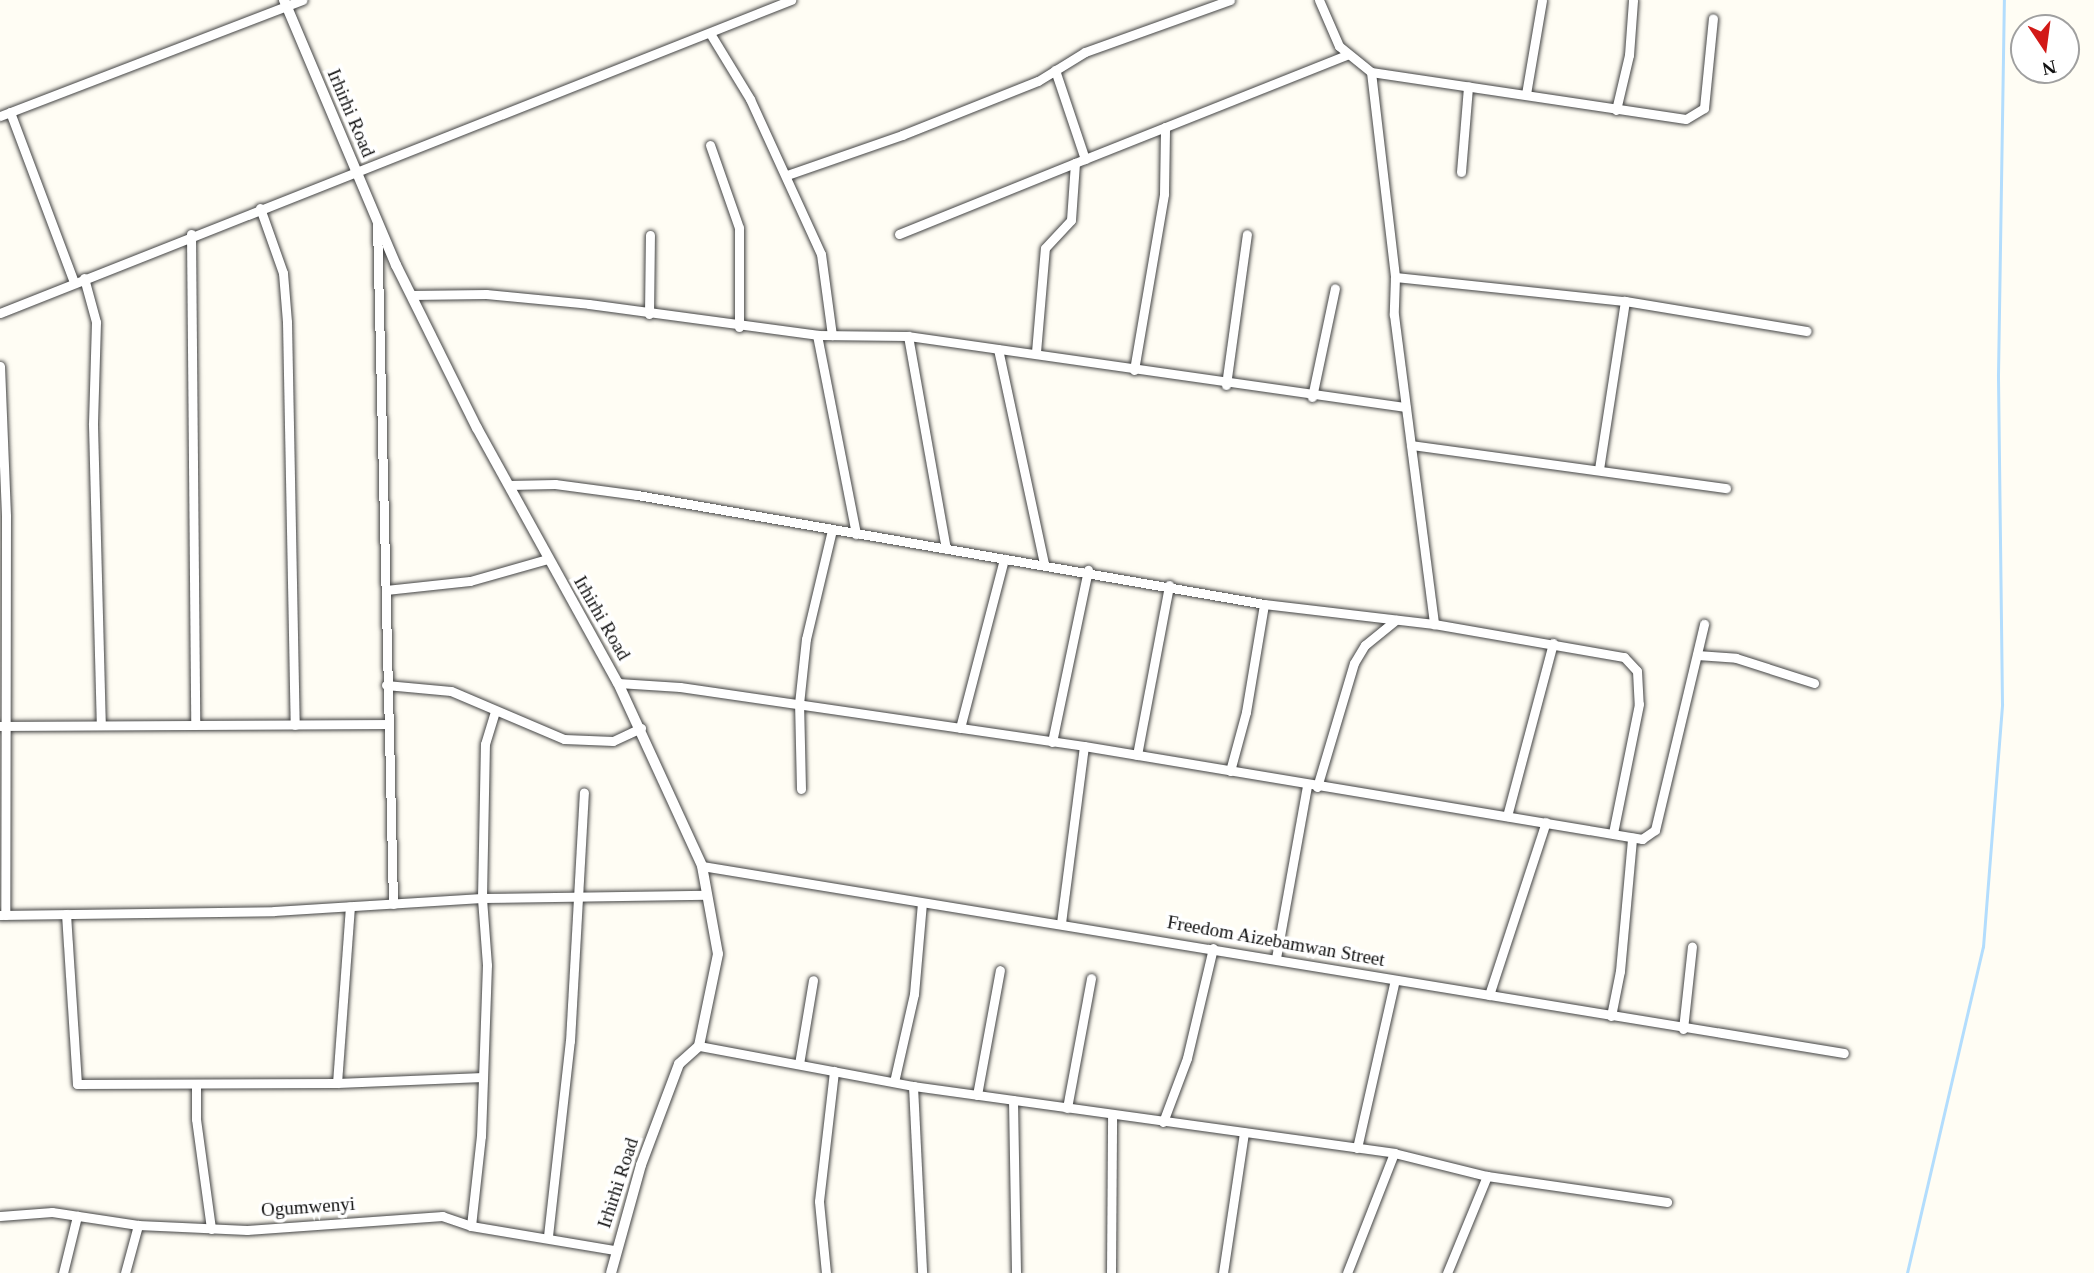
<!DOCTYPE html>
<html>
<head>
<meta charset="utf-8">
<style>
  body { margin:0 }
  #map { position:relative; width:2094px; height:1273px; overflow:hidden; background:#fffdf4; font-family:"Times New Roman",serif }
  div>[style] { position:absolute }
  .stream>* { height:2.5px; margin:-1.25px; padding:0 1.25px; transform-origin:1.25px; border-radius:1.25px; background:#b3ddfd }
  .roads { filter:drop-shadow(0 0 2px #444) drop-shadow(0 0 2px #444) }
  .minor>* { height:9px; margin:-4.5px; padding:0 4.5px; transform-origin:4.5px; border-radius:4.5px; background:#fff }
  .tertiary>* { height:10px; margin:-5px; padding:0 5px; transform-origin:5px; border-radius:5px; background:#fff }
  span { translate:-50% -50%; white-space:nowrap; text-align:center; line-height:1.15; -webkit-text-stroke:7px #fff; paint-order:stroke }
  .street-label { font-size:19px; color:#111 }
  .north { position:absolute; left:2010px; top:14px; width:70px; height:70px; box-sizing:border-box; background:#fff; border:2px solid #a0a0a0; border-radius:50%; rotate:167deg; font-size:19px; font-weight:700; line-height:28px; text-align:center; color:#111 }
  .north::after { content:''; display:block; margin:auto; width:24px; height:32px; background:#d21917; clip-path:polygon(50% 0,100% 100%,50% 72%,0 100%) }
</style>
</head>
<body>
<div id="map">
  <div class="stream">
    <div style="left:1907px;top:1273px;width:335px;rotate:-76.9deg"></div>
    <div style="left:1983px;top:947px;width:243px;rotate:-85.5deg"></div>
    <div style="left:2002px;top:705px;width:330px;rotate:-90.7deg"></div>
    <div style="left:1998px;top:375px;width:375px;rotate:-89.1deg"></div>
  </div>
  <div class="roads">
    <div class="minor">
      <div style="left:1319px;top:0;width:50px;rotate:66.5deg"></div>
      <div style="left:1339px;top:46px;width:41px;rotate:39.1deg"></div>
      <div style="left:1371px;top:72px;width:206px;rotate:83.3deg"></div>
      <div style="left:1395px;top:277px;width:38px;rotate:92deg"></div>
      <div style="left:1394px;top:315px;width:312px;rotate:82.6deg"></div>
      <div style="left:711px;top:35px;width:75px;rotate:58.6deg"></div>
      <div style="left:750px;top:99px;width:170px;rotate:65.4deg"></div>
      <div style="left:821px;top:254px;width:82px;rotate:82.3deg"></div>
      <div style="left:1055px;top:70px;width:94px;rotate:71.4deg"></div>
      <div style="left:1371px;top:72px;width:318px;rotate:8.5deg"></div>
      <div style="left:1686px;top:119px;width:21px;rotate:-31deg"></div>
      <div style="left:1704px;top:108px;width:90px;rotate:-84.3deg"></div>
      <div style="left:1526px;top:94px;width:95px;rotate:-80.3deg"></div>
      <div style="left:1616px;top:110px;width:57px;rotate:-76.7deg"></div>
      <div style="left:1629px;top:55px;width:55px;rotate:-85.8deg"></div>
      <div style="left:10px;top:112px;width:182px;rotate:69.4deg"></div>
      <div style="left:0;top:116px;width:324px;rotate:-21deg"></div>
      <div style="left:710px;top:145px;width:88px;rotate:70.7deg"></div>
      <div style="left:739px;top:228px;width:99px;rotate:90deg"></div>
      <div style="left:1461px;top:172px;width:86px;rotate:-85.3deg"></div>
      <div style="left:787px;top:175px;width:122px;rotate:-19.2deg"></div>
      <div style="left:902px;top:135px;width:146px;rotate:-21.7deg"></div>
      <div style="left:1038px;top:81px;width:55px;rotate:-31.7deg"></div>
      <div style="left:1085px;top:52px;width:154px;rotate:-19.7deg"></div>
      <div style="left:260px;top:208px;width:69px;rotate:70.5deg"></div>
      <div style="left:283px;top:273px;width:49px;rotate:85.3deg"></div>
      <div style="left:287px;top:322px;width:403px;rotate:88.9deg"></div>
      <div style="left:377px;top:224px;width:680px;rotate:88.65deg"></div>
      <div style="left:191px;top:234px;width:491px;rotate:89.5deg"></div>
      <div style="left:899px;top:234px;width:190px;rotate:-22deg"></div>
      <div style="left:1395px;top:277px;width:231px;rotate:6deg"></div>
      <div style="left:1625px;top:301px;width:184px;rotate:9.4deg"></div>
      <div style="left:84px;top:278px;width:46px;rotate:74.7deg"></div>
      <div style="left:96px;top:322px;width:103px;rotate:91.7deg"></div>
      <div style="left:93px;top:425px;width:300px;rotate:88.5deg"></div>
      <div style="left:411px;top:295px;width:75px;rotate:-0.8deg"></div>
      <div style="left:486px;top:294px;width:103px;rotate:5.5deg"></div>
      <div style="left:589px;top:304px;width:230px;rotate:7.7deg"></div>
      <div style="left:817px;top:335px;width:91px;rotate:0.6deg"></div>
      <div style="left:908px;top:336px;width:502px;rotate:8.13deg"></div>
      <div style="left:0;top:313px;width:851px;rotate:-21.59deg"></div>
      <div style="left:649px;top:314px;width:79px;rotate:-89.3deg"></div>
      <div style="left:817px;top:335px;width:203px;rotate:78.9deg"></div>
      <div style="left:908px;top:336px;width:216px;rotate:79.9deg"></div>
      <div style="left:998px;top:349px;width:220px;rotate:77.9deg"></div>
      <div style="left:1036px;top:352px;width:104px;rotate:-85.1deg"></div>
      <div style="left:1045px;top:248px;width:38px;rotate:-47deg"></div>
      <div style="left:1071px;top:220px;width:57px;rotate:-86deg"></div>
      <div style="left:1075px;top:163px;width:292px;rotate:-21.7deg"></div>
      <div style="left:0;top:366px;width:150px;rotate:87.7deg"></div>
      <div style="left:6px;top:516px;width:399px;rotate:90.1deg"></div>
      <div style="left:1134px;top:370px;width:179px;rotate:-80.3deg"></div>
      <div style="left:1164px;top:194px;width:67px;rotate:-89.1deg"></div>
      <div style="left:1226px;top:385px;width:152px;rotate:-82.1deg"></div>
      <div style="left:1312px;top:397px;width:111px;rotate:-78.1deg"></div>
      <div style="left:1411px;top:445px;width:318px;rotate:7.8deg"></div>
      <div style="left:1599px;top:469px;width:170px;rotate:-81.2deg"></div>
      <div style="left:509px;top:485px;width:46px;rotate:-1.2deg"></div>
      <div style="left:555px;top:484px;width:83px;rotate:7.6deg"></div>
      <div style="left:637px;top:495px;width:636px;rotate:9.86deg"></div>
      <div style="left:1264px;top:604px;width:171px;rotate:6.7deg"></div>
      <div style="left:1434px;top:624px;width:193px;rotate:9.9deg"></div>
      <div style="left:1624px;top:657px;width:19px;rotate:47deg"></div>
      <div style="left:1637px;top:671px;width:33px;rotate:87deg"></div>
      <div style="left:1639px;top:704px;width:132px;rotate:101.4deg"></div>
      <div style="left:386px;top:590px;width:84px;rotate:-6.1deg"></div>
      <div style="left:470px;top:581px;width:81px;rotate:-15.8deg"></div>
      <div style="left:1697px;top:655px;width:39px;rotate:4deg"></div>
      <div style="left:1736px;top:658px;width:82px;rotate:17.8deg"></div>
      <div style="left:618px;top:683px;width:62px;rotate:3.7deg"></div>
      <div style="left:680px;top:687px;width:408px;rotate:8.3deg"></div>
      <div style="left:1084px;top:746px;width:566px;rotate:9.46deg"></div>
      <div style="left:1642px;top:839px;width:16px;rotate:-35deg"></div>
      <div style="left:1655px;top:830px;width:212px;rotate:-76.6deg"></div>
      <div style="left:386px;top:685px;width:65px;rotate:5.3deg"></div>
      <div style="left:451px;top:691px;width:123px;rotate:23deg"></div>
      <div style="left:564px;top:739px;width:49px;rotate:2.3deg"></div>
      <div style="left:613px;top:741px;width:31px;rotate:-25deg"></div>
      <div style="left:0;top:726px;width:387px;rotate:-0.3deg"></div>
      <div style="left:960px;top:728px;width:175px;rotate:-75.4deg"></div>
      <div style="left:1052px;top:742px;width:176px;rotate:-78.2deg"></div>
      <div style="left:1137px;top:755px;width:173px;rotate:-79.3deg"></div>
      <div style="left:1230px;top:771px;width:61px;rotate:-74.8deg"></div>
      <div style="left:1246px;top:712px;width:109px;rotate:-80.5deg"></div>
      <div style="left:1317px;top:787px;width:129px;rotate:-73.4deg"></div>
      <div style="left:1354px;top:663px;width:21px;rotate:-59deg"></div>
      <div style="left:1365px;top:645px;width:40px;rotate:-39deg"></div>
      <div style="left:801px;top:789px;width:85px;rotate:-91.3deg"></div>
      <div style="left:799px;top:704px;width:65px;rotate:-83.9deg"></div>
      <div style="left:806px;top:639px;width:112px;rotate:-76.6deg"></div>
      <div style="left:1507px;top:816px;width:179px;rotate:-75.1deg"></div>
      <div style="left:702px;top:866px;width:1157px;rotate:9.3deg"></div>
      <div style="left:66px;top:914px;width:170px;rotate:86.3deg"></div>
      <div style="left:77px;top:1084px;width:260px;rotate:-0.2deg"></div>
      <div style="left:337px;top:1083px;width:146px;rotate:-2.4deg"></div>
      <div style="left:0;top:915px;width:274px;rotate:-0.8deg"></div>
      <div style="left:274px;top:911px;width:208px;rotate:-3.6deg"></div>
      <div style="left:482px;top:898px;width:225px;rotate:-0.8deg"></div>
      <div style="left:1061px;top:923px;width:178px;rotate:-82.6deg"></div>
      <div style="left:1276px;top:958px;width:175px;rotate:-79.8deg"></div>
      <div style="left:1489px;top:995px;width:182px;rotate:-71.8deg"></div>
      <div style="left:1611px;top:1016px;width:46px;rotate:-78.7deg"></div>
      <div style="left:1620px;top:971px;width:134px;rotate:-84.8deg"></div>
      <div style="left:1683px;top:1029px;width:83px;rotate:-83.8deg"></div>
      <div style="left:699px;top:1046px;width:218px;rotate:10.6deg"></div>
      <div style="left:913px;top:1086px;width:486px;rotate:7.9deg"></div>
      <div style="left:1394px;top:1153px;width:96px;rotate:13.9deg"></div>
      <div style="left:1487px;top:1176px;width:182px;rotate:8.2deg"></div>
      <div style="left:799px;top:1064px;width:85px;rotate:-80.5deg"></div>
      <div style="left:894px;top:1082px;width:90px;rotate:-77.2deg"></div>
      <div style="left:914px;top:994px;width:91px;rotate:-85deg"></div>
      <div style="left:337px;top:1083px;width:177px;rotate:-85.8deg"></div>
      <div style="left:196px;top:1084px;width:35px;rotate:90deg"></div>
      <div style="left:196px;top:1119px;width:111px;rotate:82.2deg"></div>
      <div style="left:913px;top:1086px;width:187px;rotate:87.2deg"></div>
      <div style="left:977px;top:1095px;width:127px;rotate:-79.6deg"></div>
      <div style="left:1013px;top:1100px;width:173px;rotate:89deg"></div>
      <div style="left:1067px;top:1108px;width:132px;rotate:-79.5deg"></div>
      <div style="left:1163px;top:1122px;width:68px;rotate:-69.4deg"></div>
      <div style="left:1187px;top:1058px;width:113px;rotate:-76.7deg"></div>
      <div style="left:1357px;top:1148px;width:172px;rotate:-77.3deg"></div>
      <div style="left:0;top:1216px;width:52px;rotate:-4.4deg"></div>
      <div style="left:52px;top:1212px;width:87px;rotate:8.6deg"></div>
      <div style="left:138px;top:1225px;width:109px;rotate:2.6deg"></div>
      <div style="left:247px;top:1230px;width:196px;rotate:-4.1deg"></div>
      <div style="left:442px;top:1216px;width:31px;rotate:19deg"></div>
      <div style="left:471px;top:1226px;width:146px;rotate:9.5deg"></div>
      <div style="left:471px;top:1226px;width:91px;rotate:-83.7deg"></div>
      <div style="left:481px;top:1136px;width:171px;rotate:-88deg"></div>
      <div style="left:487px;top:965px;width:67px;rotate:-94.3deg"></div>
      <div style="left:482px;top:898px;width:154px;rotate:-88.9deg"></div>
      <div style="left:485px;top:744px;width:34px;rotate:-73deg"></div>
      <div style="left:548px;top:1236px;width:196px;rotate:-83.6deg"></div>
      <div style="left:570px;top:1041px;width:249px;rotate:-86.8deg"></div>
      <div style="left:63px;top:1273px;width:59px;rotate:-76.2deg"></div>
      <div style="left:125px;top:1273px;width:50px;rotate:-74.8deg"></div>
      <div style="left:826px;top:1273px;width:72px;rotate:-95.6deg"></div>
      <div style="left:819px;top:1201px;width:131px;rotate:-83.4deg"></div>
      <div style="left:1111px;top:1273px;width:159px;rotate:-89.6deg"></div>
      <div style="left:1223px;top:1273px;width:142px;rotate:-81.5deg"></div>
      <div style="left:1347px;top:1273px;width:129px;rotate:-68.6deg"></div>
      <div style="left:1447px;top:1273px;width:105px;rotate:-67.6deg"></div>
    </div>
    <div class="tertiary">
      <div style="left:284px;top:0;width:288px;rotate:67.1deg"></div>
      <div style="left:396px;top:265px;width:182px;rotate:63.6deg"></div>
      <div style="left:477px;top:428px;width:291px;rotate:61.1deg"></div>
      <div style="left:618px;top:683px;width:201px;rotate:65.3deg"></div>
      <div style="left:702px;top:866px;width:89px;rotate:79.7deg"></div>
      <div style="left:718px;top:954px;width:94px;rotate:101.7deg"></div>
      <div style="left:699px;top:1046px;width:27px;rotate:138deg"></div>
      <div style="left:679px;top:1064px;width:108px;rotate:110.6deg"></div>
      <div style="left:641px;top:1165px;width:112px;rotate:105.5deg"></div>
    </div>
  </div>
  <div class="street-label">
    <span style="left:351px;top:113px;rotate:67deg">Irhirhi Road</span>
    <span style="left:602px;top:618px;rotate:60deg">Irhirhi Road</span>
    <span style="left:1276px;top:941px;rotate:10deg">Freedom Aizebamwan Street</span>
    <span style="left:618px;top:1183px;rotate:-72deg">Irhirhi Road</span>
    <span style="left:308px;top:1207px;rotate:-4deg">Ogumwenyi</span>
  </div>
  <div class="north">N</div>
</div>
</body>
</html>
